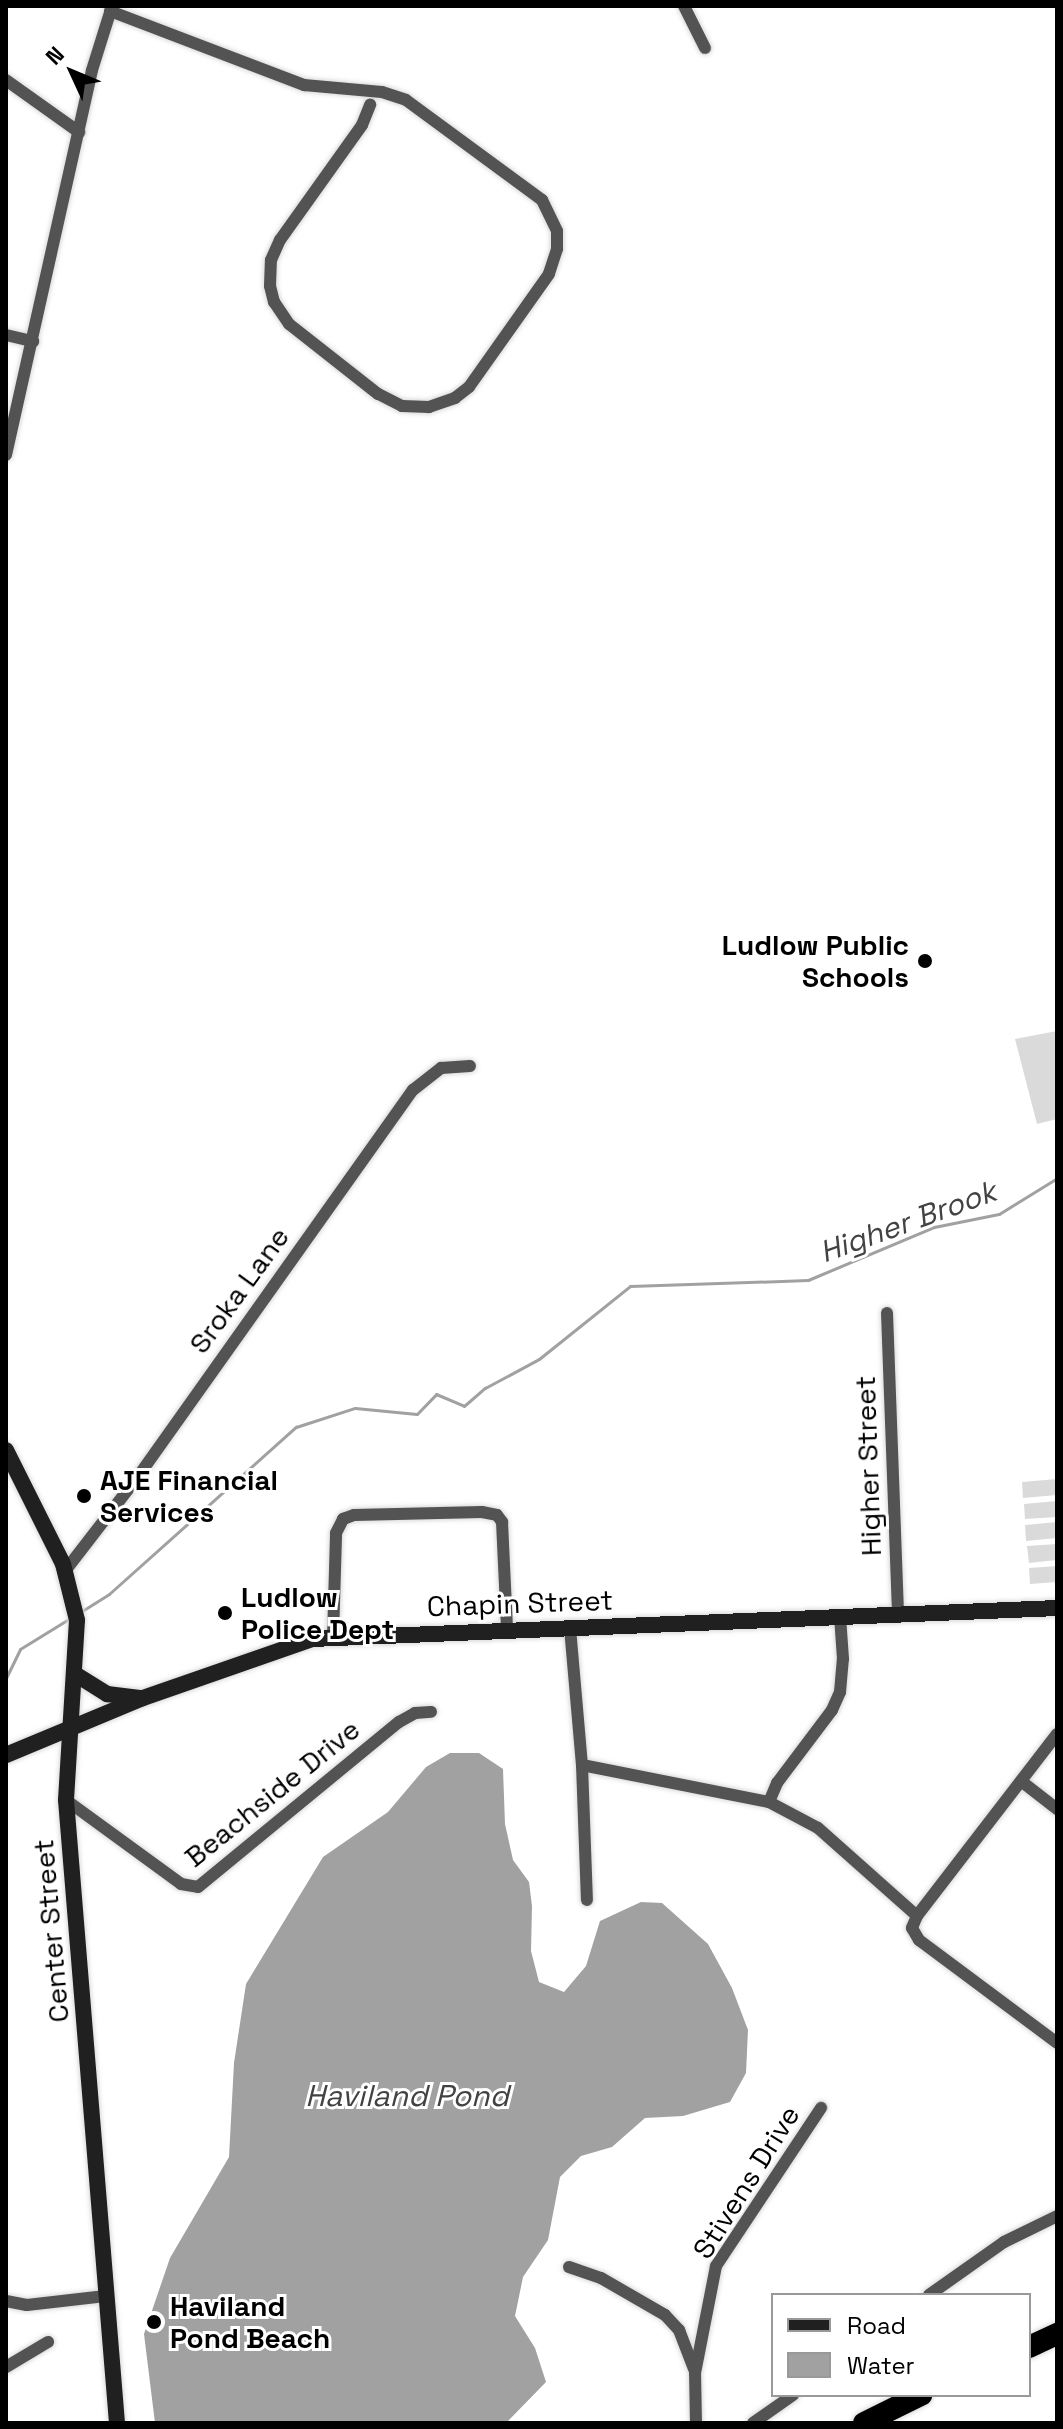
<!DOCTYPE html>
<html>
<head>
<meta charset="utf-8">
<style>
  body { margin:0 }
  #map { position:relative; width:1063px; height:2429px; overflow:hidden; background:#fff; font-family:"Space Grotesk",sans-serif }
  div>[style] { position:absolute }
  .green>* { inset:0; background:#dadada }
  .water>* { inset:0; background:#a1a1a1 }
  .stream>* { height:3px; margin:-1.5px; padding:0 1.5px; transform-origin:1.5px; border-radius:1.5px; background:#a1a1a1 }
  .roads { filter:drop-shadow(0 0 2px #dbdbdb) drop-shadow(0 0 2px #dbdbdb) }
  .street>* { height:12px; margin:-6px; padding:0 6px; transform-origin:6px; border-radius:6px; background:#535353 }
  .secondary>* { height:16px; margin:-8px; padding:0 8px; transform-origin:8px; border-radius:8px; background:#202020 }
  .highway>* { height:22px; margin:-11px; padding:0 11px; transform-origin:11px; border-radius:11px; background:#000 }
  .dots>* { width:22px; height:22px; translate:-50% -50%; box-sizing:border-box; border:4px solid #fff; border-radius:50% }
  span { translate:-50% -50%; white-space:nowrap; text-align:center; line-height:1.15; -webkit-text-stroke:6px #fff; paint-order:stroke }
  .poi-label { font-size:28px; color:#000; font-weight:700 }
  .right { translate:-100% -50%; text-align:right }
  .left { translate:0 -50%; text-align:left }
  .street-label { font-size:28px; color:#000 }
  .water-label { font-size:30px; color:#424242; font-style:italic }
  .frame { position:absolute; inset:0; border:8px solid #000; pointer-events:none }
  .legend { position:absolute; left:771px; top:2293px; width:260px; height:104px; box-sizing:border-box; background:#fff; border:2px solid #999; margin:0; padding:10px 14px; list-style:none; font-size:24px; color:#000 }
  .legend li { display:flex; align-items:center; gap:16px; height:40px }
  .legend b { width:40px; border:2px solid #999 }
  .north { position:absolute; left:32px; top:32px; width:80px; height:80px; -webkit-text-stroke:6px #fff; paint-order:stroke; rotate:314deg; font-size:22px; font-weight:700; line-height:32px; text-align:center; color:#000 }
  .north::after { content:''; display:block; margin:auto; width:28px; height:36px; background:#000; clip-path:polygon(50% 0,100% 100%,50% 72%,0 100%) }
</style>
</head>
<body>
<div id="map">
  <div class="green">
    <div style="clip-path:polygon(1057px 1031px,1057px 1119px,1037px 1124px,1015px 1039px)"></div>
    <div style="clip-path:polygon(1057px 1479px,1057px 1495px,1023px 1498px,1022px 1482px)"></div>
    <div style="clip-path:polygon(1057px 1501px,1057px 1517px,1025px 1519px,1024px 1504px)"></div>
    <div style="clip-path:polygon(1057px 1522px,1057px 1538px,1026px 1541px,1025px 1525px)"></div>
    <div style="clip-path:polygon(1057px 1544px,1057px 1560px,1029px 1563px,1027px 1546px)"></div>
    <div style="clip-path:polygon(1057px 1566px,1057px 1582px,1030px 1584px,1029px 1568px)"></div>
  </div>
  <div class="water">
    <div style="clip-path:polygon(450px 1753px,479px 1753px,503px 1769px,505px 1824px,513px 1860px,529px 1882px,532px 1906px,531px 1951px,539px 1982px,564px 1992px,586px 1966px,600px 1921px,641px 1902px,662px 1903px,708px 1944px,732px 1988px,748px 2030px,746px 2073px,730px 2102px,683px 2116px,645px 2118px,612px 2147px,581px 2156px,560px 2177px,548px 2240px,523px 2277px,515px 2316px,535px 2348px,546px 2382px,507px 2422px,155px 2423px,144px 2334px,170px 2258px,229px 2157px,234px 2063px,246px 1984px,323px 1857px,388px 1812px,426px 1767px)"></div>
  </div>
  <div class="stream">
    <div style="left:82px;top:1611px;width:32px;rotate:-32deg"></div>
    <div style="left:109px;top:1594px;width:251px;rotate:-41.8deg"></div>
    <div style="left:296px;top:1427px;width:62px;rotate:-17.9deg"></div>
    <div style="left:355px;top:1408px;width:62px;rotate:5.5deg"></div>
    <div style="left:417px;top:1414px;width:28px;rotate:-46deg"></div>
    <div style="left:436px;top:1394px;width:30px;rotate:23deg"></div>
    <div style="left:464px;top:1406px;width:28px;rotate:-41deg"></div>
    <div style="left:485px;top:1388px;width:61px;rotate:-28.2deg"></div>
    <div style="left:539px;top:1359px;width:117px;rotate:-38.7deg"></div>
    <div style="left:630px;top:1286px;width:178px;rotate:-1.9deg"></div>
    <div style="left:808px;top:1280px;width:137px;rotate:-22.8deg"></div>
    <div style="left:934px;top:1227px;width:66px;rotate:-11.3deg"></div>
    <div style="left:999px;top:1214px;width:68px;rotate:-31.8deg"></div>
    <div style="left:6px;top:1678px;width:32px;rotate:-64deg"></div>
    <div style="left:20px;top:1649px;width:61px;rotate:-31.6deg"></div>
  </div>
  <div class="roads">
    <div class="street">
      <div style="left:684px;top:6px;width:47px;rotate:63.4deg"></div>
      <div style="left:110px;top:11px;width:208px;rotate:20.9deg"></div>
      <div style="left:304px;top:85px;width:78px;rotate:5.1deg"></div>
      <div style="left:382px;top:92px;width:25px;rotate:18deg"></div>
      <div style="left:406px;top:100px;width:169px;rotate:36.3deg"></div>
      <div style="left:542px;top:200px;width:34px;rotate:64deg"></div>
      <div style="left:557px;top:231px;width:18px;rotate:90deg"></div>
      <div style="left:557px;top:249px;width:26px;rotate:108deg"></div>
      <div style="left:549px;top:274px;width:138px;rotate:125.3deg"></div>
      <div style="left:469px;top:387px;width:18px;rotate:142deg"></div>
      <div style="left:455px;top:398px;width:28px;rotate:161deg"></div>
      <div style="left:429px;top:407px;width:27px;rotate:-178deg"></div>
      <div style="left:402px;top:406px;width:27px;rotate:-153deg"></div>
      <div style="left:378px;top:394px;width:113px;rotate:-141.8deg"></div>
      <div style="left:289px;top:324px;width:27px;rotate:-124deg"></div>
      <div style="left:274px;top:302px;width:16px;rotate:-104deg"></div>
      <div style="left:270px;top:286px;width:26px;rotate:-88deg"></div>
      <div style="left:271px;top:260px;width:22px;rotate:-66deg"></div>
      <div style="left:280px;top:240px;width:141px;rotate:-54.5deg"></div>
      <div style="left:362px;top:125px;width:22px;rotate:-68deg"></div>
      <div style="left:6px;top:80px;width:90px;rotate:35.5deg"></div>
      <div style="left:6px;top:335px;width:28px;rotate:13deg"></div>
      <div style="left:6px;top:455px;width:394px;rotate:-77.4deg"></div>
      <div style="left:92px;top:70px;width:67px;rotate:-72.6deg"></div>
      <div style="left:887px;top:1313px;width:304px;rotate:87.9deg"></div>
      <div style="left:65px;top:1571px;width:118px;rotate:-52.3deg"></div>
      <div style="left:137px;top:1478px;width:476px;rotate:-54.6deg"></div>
      <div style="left:413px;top:1090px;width:36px;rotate:-38deg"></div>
      <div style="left:441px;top:1068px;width:29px;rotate:-4deg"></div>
      <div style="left:570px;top:1628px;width:138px;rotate:85deg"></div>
      <div style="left:582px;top:1765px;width:191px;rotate:11.2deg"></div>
      <div style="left:769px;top:1802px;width:21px;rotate:-67deg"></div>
      <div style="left:777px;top:1783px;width:91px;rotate:-53deg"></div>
      <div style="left:832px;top:1710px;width:20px;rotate:-66deg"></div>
      <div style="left:840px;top:1692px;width:33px;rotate:-85deg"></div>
      <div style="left:843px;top:1659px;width:39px;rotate:-94deg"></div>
      <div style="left:333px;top:1637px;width:104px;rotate:-88.3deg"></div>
      <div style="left:336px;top:1533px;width:16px;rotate:-63deg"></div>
      <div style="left:343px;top:1519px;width:12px;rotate:-20deg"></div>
      <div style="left:354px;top:1515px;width:128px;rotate:-1.3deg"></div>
      <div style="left:482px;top:1512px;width:15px;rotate:11deg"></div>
      <div style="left:497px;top:1515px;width:9px;rotate:54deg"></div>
      <div style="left:502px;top:1522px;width:107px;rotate:87.3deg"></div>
      <div style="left:1057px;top:1734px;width:230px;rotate:127.6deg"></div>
      <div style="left:917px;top:1916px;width:13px;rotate:113deg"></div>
      <div style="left:912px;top:1928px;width:14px;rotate:60deg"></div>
      <div style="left:919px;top:1940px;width:172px;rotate:36.7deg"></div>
      <div style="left:582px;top:1765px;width:135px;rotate:87.9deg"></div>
      <div style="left:1021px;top:1781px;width:46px;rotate:37.9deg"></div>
      <div style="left:66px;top:1800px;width:142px;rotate:36.1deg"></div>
      <div style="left:181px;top:1884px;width:17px;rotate:10deg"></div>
      <div style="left:198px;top:1887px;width:260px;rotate:-39.4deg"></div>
      <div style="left:399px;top:1722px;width:18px;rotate:-29deg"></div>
      <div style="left:415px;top:1713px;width:16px;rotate:-4deg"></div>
      <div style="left:769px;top:1802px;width:55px;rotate:28deg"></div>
      <div style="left:818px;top:1828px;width:132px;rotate:41.6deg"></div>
      <div style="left:569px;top:2267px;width:34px;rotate:19deg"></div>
      <div style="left:601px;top:2278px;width:74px;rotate:30deg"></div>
      <div style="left:665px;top:2315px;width:21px;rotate:47deg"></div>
      <div style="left:679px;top:2330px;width:42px;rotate:69deg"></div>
      <div style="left:929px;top:2295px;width:92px;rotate:-35.2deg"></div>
      <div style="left:1004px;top:2242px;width:59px;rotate:-26.1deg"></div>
      <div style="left:6px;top:2301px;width:21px;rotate:11deg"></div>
      <div style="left:27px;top:2305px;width:79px;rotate:-6.6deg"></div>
      <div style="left:6px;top:2367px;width:49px;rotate:-30.8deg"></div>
      <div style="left:696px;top:2423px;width:50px;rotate:-91.1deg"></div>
      <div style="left:695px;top:2373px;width:109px;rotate:-78.9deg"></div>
      <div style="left:716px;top:2266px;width:190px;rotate:-56.4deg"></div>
      <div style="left:753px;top:2423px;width:49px;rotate:-35deg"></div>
    </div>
    <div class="secondary">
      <div style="left:6px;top:1450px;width:127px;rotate:63.4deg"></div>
      <div style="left:63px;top:1564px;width:58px;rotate:76deg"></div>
      <div style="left:77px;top:1620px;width:180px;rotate:93.5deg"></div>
      <div style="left:66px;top:1800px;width:625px;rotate:85.32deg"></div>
      <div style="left:75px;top:1674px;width:38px;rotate:32deg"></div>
      <div style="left:107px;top:1694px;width:35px;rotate:7deg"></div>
      <div style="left:6px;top:1755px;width:148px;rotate:-22.6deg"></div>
      <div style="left:143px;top:1698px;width:179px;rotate:-19.2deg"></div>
      <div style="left:312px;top:1639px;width:746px;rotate:-2.38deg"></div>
    </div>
    <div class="highway">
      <div style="left:1029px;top:2347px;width:31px;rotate:-25deg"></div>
      <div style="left:864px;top:2423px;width:64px;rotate:-26.2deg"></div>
    </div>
  </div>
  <div class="dots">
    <div style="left:925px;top:961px;background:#000"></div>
    <div style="left:84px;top:1496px;background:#000"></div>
    <div style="left:225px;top:1613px;background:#000"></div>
    <div style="left:154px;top:2322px;background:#000"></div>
  </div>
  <div class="poi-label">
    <span class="right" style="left:909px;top:961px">Ludlow Public<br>Schools</span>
    <span class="left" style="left:100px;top:1496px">AJE Financial<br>Services</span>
    <span class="left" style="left:241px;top:1613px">Ludlow<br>Police Dept</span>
    <span class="left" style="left:170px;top:2322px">Haviland<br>Pond Beach</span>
  </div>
  <div class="street-label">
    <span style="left:239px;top:1290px;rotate:-54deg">Sroka Lane</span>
    <span style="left:868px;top:1466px;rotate:-92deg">Higher Street</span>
    <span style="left:520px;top:1603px;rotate:-2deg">Chapin Street</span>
    <span style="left:272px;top:1793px;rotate:-39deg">Beachside Drive</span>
    <span style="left:51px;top:1931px;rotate:-95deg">Center Street</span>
    <span style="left:746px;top:2182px;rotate:-58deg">Stivens Drive</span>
  </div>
  <div class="water-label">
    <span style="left:908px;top:1222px;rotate:-20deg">Higher Brook</span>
    <span style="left:407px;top:2096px">Haviland Pond</span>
  </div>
  <div class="frame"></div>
  <ul class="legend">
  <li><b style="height:10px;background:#202020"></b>Road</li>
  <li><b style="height:22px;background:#a1a1a1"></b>Water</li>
  </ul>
  <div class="north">N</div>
</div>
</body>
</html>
